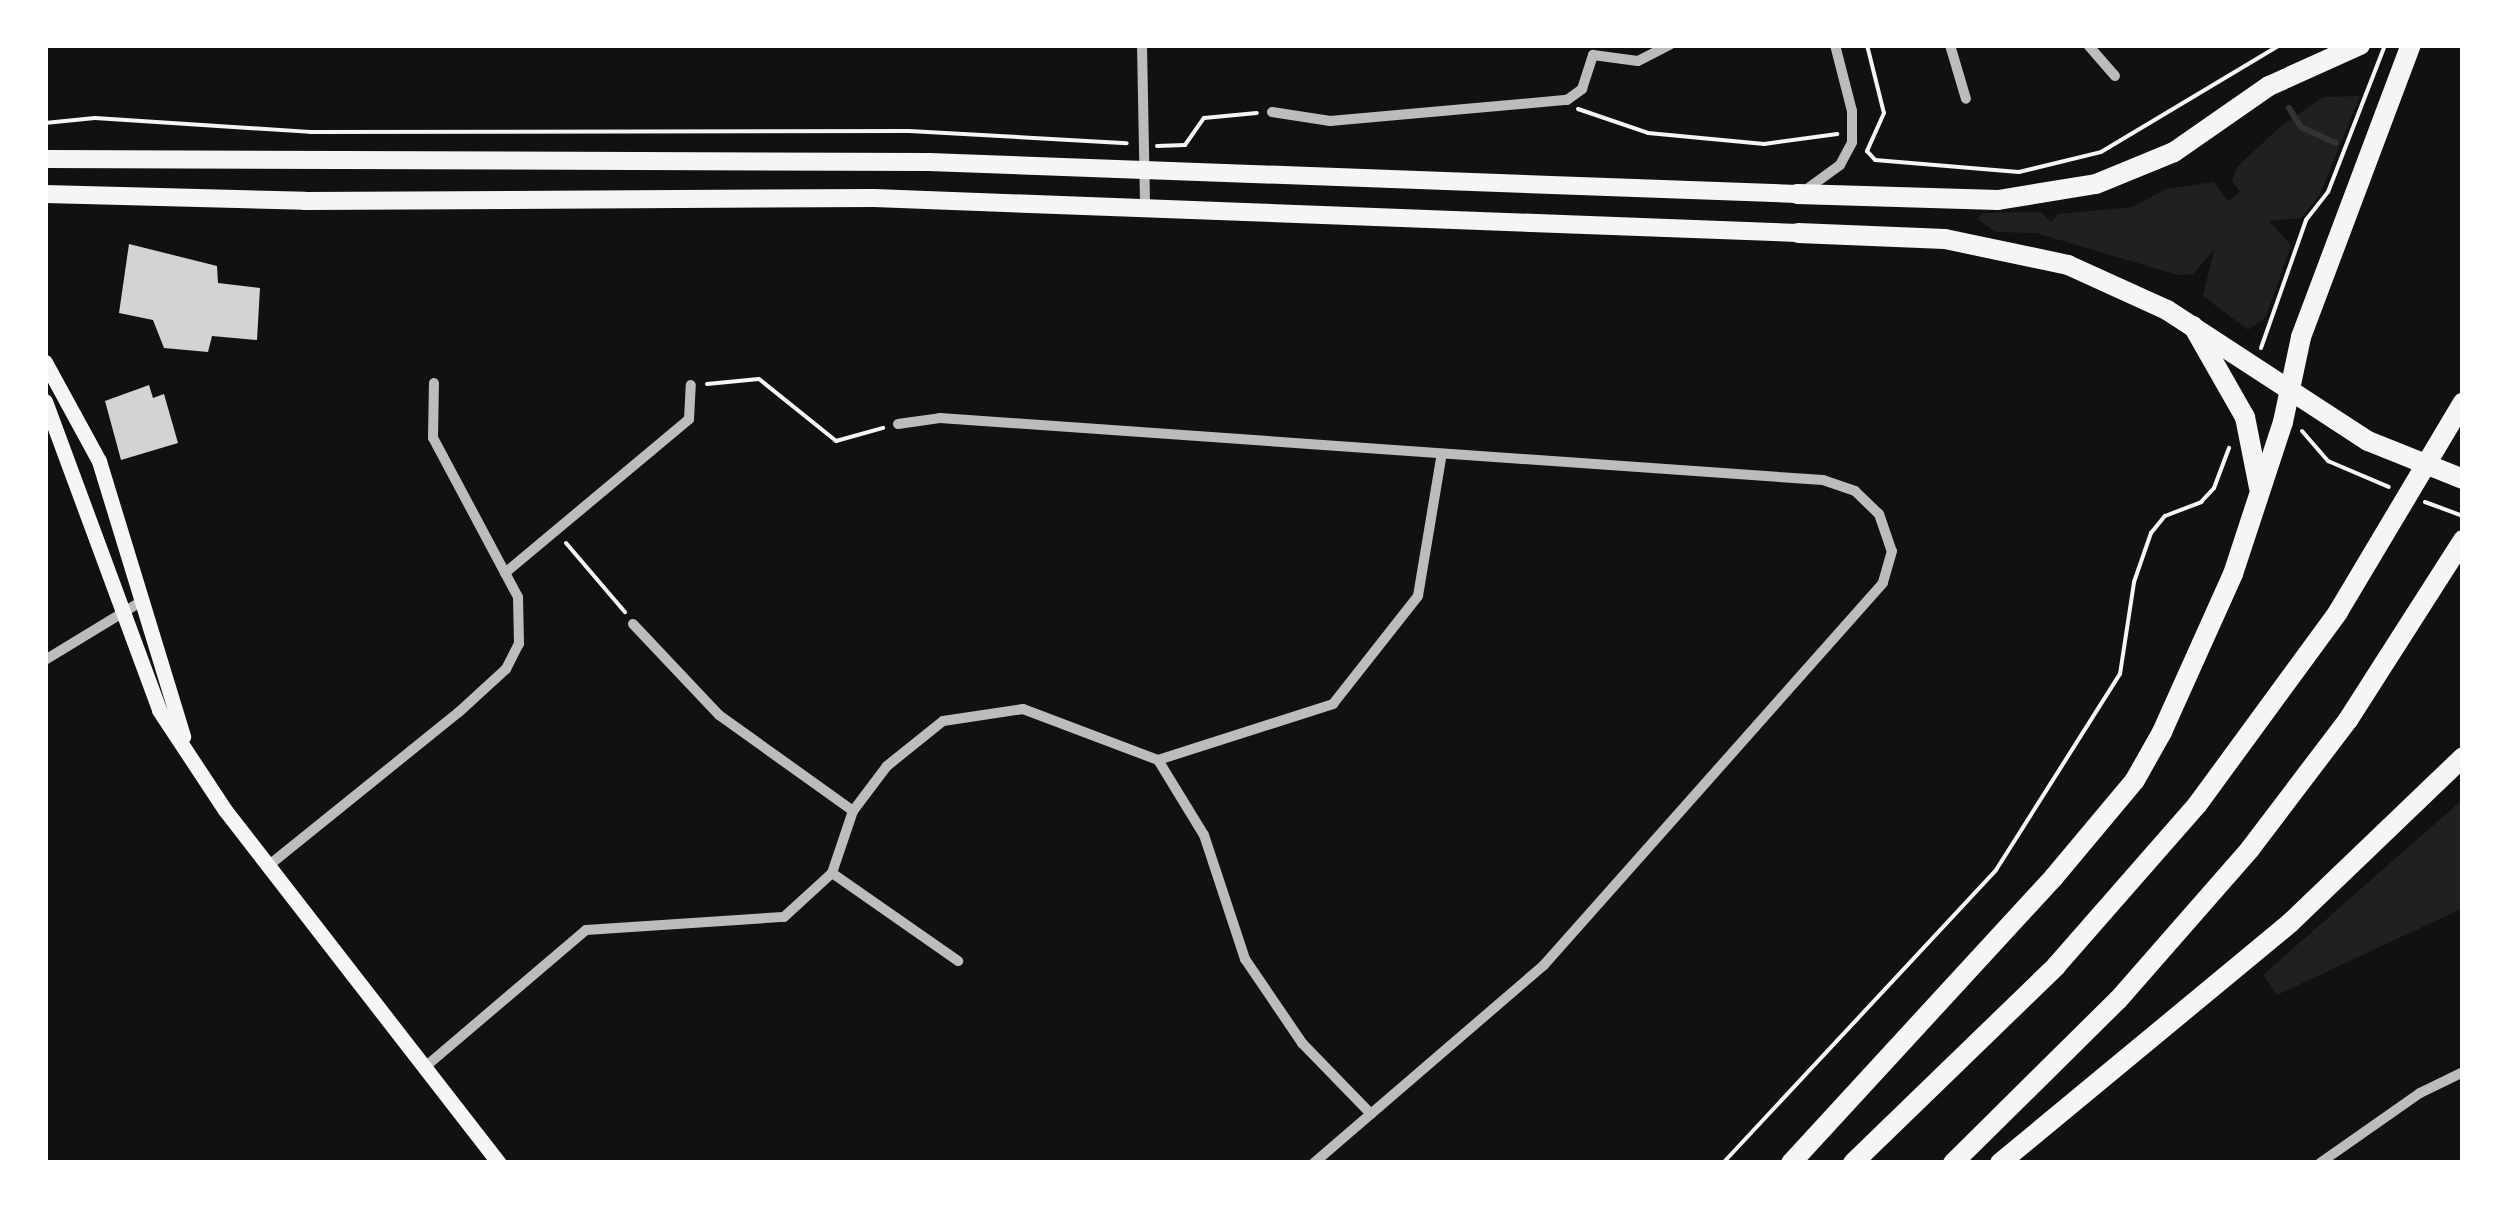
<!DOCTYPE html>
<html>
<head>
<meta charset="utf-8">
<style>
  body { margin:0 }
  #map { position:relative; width:2508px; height:1208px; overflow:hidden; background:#111; font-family:Inter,sans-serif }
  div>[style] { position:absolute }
  .green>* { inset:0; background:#202020 }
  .stream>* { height:6px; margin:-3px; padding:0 3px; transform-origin:3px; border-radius:3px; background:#333 }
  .building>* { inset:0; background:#d3d3d3 }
  .path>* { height:4px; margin:-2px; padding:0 2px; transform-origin:2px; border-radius:2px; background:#f5f5f5 }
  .minor>* { height:10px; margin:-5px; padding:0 5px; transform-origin:5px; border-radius:5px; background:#bcbcbc }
  .secondary>* { height:15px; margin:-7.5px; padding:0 7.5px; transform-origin:7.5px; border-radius:7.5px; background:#f5f5f5 }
  .primary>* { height:18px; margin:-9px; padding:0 9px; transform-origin:9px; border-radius:9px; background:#f5f5f5 }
  .trunk>* { height:20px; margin:-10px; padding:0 10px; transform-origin:10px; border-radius:10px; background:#f5f5f5 }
  .motorway>* { height:20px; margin:-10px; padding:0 10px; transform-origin:10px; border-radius:10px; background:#f5f5f5 }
  span { translate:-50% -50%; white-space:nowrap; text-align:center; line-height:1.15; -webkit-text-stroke:8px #fff; paint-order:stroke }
  .frame { position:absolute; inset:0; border:48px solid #fff; pointer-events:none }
</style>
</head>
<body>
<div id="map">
  <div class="green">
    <div style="clip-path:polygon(2360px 96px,2319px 196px,2301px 218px,2269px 221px,2291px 245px,2266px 317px,2248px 330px,2203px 296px,2214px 250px,2193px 274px,2178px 275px,2036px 233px,1996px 232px,1977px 219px,1983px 213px,2041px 212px,2051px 222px,2058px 214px,2133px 207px,2166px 189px,2214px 182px,2228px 201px,2240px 192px,2232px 181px,2237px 167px,2281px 126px,2323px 97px)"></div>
    <div style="clip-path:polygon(2463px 799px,2463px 908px,2277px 995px,2263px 975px)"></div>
  </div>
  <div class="stream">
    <div style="left:2289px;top:108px;width:22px;rotate:58deg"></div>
    <div style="left:2301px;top:127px;width:38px;rotate:25deg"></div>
  </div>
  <div class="building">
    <div style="clip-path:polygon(129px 244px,217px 266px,218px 283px,260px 288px,257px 340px,212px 336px,208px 352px,164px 348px,153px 320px,119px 313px)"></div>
    <div style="clip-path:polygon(149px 385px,153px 398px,164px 394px,178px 443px,121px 460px,105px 401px)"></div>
  </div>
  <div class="path">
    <div style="left:1867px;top:45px;width:70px;rotate:76deg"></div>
    <div style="left:1884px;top:113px;width:42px;rotate:114.1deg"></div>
    <div style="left:1867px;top:151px;width:12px;rotate:48deg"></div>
    <div style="left:1875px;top:160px;width:144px;rotate:4.8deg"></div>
    <div style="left:2019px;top:172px;width:84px;rotate:-13.7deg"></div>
    <div style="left:2101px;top:152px;width:209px;rotate:-30.9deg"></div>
    <div style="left:1578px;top:109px;width:74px;rotate:18.9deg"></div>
    <div style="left:1648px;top:133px;width:117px;rotate:5.4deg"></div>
    <div style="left:1764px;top:144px;width:74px;rotate:-7.8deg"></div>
    <div style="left:45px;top:123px;width:50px;rotate:-5.7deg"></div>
    <div style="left:95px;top:118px;width:215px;rotate:3.7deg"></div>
    <div style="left:310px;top:132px;width:599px;rotate:-0.1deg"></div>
    <div style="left:909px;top:131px;width:218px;rotate:3.2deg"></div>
    <div style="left:1157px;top:146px;width:28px;rotate:-2deg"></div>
    <div style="left:1185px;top:145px;width:33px;rotate:-55deg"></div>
    <div style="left:1204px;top:118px;width:53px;rotate:-5.4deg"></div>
    <div style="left:2261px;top:348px;width:136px;rotate:-70.6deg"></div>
    <div style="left:2306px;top:220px;width:36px;rotate:-52deg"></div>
    <div style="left:2328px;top:192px;width:158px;rotate:-68.8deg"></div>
    <div style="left:707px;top:384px;width:52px;rotate:-5.5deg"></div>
    <div style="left:759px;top:379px;width:99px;rotate:38.8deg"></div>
    <div style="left:836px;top:441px;width:49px;rotate:-15.5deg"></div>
    <div style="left:2302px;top:431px;width:40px;rotate:49deg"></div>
    <div style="left:2328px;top:461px;width:66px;rotate:23.1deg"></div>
    <div style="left:2425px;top:502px;width:40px;rotate:20.2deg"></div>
    <div style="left:566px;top:543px;width:91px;rotate:49.5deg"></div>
    <div style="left:1723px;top:1163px;width:400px;rotate:-47deg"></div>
    <div style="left:1996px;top:870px;width:232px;rotate:-57.7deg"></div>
    <div style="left:2120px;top:674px;width:93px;rotate:-81.3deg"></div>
    <div style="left:2134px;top:582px;width:52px;rotate:-70.9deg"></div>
    <div style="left:2151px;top:533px;width:22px;rotate:-51deg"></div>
    <div style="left:2165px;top:516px;width:39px;rotate:-21deg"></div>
    <div style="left:2201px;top:502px;width:19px;rotate:-47deg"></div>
    <div style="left:2214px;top:488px;width:43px;rotate:-69.4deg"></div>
  </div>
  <div class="minor">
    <div style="left:1142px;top:45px;width:159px;rotate:88.9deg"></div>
    <div style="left:1950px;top:45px;width:56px;rotate:73.5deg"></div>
    <div style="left:2088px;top:45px;width:41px;rotate:48.9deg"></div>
    <div style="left:1272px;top:112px;width:59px;rotate:8.8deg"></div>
    <div style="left:1330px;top:121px;width:238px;rotate:-5.1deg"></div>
    <div style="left:1567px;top:100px;width:19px;rotate:-36deg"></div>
    <div style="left:1582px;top:89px;width:36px;rotate:-72deg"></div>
    <div style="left:1593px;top:55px;width:45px;rotate:7.6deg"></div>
    <div style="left:1638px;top:61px;width:36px;rotate:-27deg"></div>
    <div style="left:1807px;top:189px;width:41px;rotate:-36deg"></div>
    <div style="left:1840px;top:165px;width:26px;rotate:-62deg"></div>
    <div style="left:1852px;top:142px;width:31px;rotate:-90deg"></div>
    <div style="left:1852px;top:111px;width:68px;rotate:-104.4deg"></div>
    <div style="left:898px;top:424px;width:42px;rotate:-8.1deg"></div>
    <div style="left:940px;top:418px;width:885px;rotate:4.02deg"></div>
    <div style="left:1823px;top:480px;width:34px;rotate:19deg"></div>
    <div style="left:1855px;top:491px;width:33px;rotate:44deg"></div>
    <div style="left:1879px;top:514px;width:39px;rotate:71deg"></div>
    <div style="left:1892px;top:551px;width:33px;rotate:106deg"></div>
    <div style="left:1883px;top:583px;width:511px;rotate:131.59deg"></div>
    <div style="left:1544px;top:965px;width:303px;rotate:139.3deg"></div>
    <div style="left:505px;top:573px;width:240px;rotate:-39.9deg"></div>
    <div style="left:689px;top:419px;width:34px;rotate:-87deg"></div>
    <div style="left:633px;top:624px;width:125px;rotate:46.6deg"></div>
    <div style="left:719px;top:715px;width:165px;rotate:35.6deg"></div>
    <div style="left:45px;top:660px;width:114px;rotate:-31.3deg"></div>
    <div style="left:1158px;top:760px;width:184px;rotate:-17.7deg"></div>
    <div style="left:1333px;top:704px;width:137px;rotate:-51.8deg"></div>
    <div style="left:1418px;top:596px;width:140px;rotate:-80.5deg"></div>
    <div style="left:268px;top:866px;width:245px;rotate:-38.9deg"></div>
    <div style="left:459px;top:712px;width:64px;rotate:-42.5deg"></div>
    <div style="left:506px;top:669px;width:28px;rotate:-63deg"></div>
    <div style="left:519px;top:644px;width:47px;rotate:-91.2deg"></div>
    <div style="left:518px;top:597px;width:180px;rotate:-118.1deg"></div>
    <div style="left:433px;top:438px;width:55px;rotate:-89deg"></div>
    <div style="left:832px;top:873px;width:154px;rotate:34.9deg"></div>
    <div style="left:425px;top:1067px;width:211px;rotate:-40.4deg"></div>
    <div style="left:586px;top:930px;width:198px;rotate:-3.8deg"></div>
    <div style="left:784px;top:917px;width:65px;rotate:-42.5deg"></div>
    <div style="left:832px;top:873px;width:65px;rotate:-71.3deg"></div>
    <div style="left:853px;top:811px;width:56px;rotate:-52.9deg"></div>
    <div style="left:887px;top:766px;width:72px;rotate:-38.8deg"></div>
    <div style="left:943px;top:721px;width:81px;rotate:-8.5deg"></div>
    <div style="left:1023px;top:709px;width:144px;rotate:20.7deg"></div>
    <div style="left:1158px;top:760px;width:88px;rotate:58.5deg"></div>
    <div style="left:1204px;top:835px;width:131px;rotate:71.7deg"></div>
    <div style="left:1245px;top:959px;width:102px;rotate:55.8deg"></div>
    <div style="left:1302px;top:1043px;width:99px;rotate:45.8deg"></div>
    <div style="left:2320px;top:1163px;width:122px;rotate:-35deg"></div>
    <div style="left:2420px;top:1093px;width:48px;rotate:-26deg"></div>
  </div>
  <div class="secondary">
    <div style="left:45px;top:362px;width:113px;rotate:61.4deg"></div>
    <div style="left:99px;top:461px;width:288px;rotate:73deg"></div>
    <div style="left:45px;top:401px;width:329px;rotate:69.7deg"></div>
    <div style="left:159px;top:710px;width:120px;rotate:56.6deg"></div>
    <div style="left:225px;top:810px;width:447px;rotate:52.2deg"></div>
  </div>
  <div class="primary">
    <div style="left:45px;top:159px;width:884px;rotate:0.19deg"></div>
    <div style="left:929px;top:162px;width:869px;rotate:2.11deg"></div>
    <div style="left:45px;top:194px;width:260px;rotate:1.5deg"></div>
    <div style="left:305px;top:201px;width:569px;rotate:-0.3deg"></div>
    <div style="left:874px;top:198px;width:925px;rotate:2.17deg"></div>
  </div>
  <div class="trunk">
    <div style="left:1797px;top:194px;width:201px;rotate:1.7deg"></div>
    <div style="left:1998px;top:200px;width:99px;rotate:-9.3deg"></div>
    <div style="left:2096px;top:184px;width:84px;rotate:-22.3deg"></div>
    <div style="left:2174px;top:152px;width:116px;rotate:-34.8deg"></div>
    <div style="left:2269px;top:86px;width:100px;rotate:-24.3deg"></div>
    <div style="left:1798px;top:233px;width:147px;rotate:2.3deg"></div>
    <div style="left:1945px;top:239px;width:126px;rotate:11.9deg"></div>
    <div style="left:2068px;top:265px;width:109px;rotate:24.4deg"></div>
    <div style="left:2167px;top:310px;width:240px;rotate:33.1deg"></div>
    <div style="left:2368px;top:441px;width:102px;rotate:21.8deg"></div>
  </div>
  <div class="motorway">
    <div style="left:2337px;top:52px;width:9px;rotate:-54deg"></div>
    <div style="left:2193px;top:326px;width:105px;rotate:60.3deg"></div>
    <div style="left:2245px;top:417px;width:72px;rotate:78.8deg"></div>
    <div style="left:1791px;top:1163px;width:389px;rotate:-47.4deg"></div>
    <div style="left:2054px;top:877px;width:126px;rotate:-50.1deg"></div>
    <div style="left:2135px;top:780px;width:55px;rotate:-60.6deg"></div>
    <div style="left:2162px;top:732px;width:173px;rotate:-65.8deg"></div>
    <div style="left:2233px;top:574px;width:160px;rotate:-71.8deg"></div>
    <div style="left:2283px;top:422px;width:87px;rotate:-78deg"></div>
    <div style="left:2301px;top:337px;width:312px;rotate:-69.4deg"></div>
    <div style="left:1853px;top:1163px;width:283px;rotate:-44.1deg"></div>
    <div style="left:2056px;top:966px;width:214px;rotate:-48.8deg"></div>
    <div style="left:2197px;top:805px;width:239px;rotate:-53.8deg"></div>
    <div style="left:2338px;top:612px;width:244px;rotate:-59.2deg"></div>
    <div style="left:1953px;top:1163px;width:232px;rotate:-44.7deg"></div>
    <div style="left:2118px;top:1000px;width:201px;rotate:-48.8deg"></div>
    <div style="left:2250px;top:849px;width:162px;rotate:-52.8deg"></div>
    <div style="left:2348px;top:720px;width:214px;rotate:-57.4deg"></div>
    <div style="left:2000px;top:1163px;width:376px;rotate:-39.6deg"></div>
    <div style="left:2290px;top:923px;width:240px;rotate:-43.8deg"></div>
  </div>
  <div class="frame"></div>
</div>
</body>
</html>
